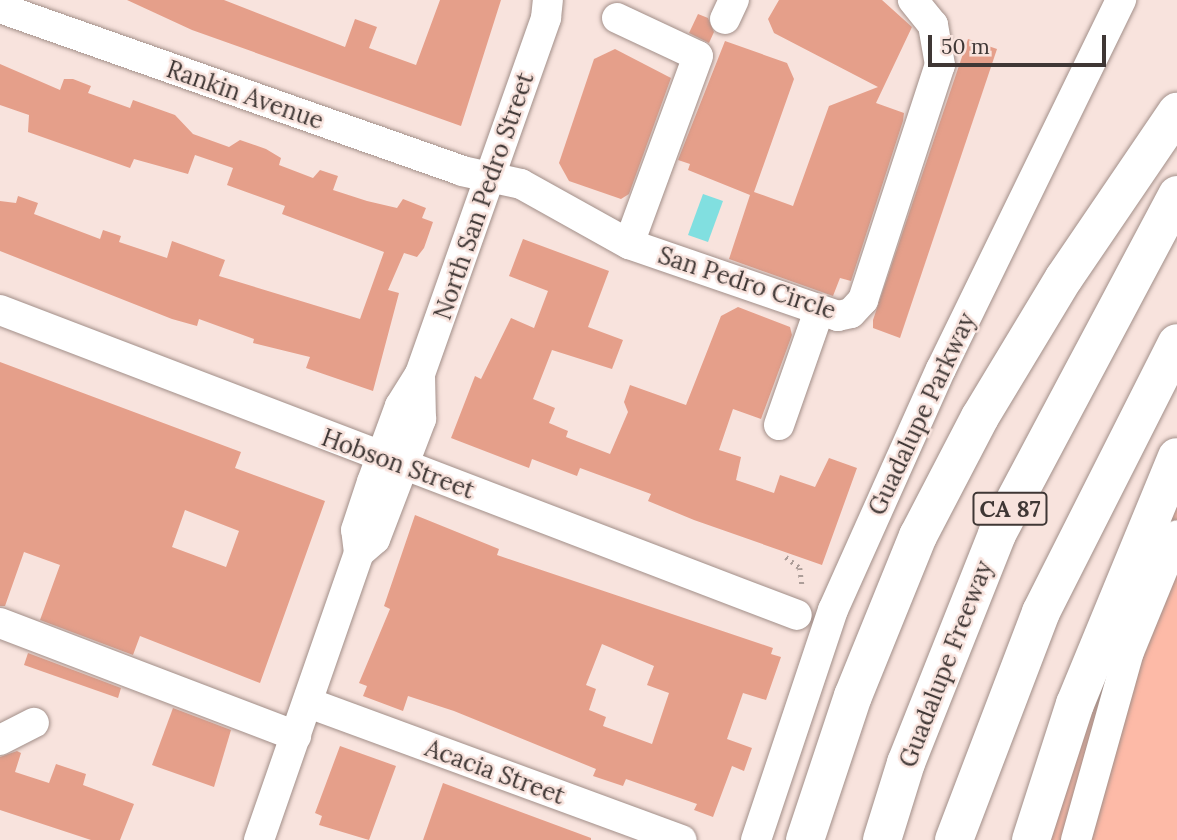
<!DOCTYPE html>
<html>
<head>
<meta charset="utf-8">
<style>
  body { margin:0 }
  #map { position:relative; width:1177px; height:840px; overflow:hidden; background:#f8e3dd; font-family:Lora,serif }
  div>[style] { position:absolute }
  .green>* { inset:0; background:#fdbaa7 }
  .water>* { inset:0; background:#81dfe0 }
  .building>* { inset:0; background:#e59f8a }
  .path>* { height:4.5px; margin-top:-2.25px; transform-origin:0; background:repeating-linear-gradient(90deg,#ac9d98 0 2px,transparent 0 7px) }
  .roads { filter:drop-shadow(0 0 2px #a28f89) drop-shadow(0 0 2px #a28f89) }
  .minor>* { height:30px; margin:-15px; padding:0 15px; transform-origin:15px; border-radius:15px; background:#fff }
  .highway>* { height:38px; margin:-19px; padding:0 19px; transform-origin:19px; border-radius:19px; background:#fff }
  span { translate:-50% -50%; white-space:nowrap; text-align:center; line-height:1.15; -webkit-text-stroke:5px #f8e3dd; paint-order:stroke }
  .shield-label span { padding:2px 5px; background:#f8e3dd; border:2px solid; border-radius:5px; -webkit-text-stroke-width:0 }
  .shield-label { font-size:23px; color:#3f3735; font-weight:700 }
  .street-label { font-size:24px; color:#3f3735 }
  .scale { position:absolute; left:928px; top:35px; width:178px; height:32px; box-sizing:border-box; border:4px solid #3f3735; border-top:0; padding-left:9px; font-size:21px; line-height:24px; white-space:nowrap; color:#3f3735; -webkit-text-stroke:5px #f8e3dd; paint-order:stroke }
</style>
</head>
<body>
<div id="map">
  <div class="green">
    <div style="clip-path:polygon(1177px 483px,1177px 840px,1048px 840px,1063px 775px)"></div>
  </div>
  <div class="water">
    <div style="clip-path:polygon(703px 194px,723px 201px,708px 242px,688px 235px)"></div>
  </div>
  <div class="building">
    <div style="clip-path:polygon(127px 0,224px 0,345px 47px,355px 19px,377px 27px,369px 48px,416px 65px,440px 0,501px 0,461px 126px,192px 30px)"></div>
    <div style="clip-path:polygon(779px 0,882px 0,912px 27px,876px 103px,904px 113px,903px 121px,851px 281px,840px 278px,833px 296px,729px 259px,750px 195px,688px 170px,690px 164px,678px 160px,725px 41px,787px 63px,794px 79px,754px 192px,793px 206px,829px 106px,878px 87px,774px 33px,768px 19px)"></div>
    <div style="clip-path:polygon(698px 14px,708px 18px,714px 32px,709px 43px,689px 33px)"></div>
    <div style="clip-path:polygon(968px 39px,997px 49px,900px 338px,873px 328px,873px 320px)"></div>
    <div style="clip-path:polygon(615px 49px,671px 78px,629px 194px,621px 199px,569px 181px,559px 163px,594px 59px)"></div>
    <div style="clip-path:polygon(0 64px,60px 90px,64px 79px,73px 79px,91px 86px,88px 93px,130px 108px,133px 100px,175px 115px,193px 134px,229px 147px,240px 140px,266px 149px,281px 158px,279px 165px,313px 178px,320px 170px,338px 176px,333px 190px,367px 201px,397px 208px,403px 199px,426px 208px,422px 218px,433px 222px,424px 248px,417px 257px,404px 253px,388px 290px,399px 293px,373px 391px,306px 368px,310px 357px,253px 343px,254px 339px,199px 319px,197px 326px,172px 319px,0 251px,0 201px,16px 203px,18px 196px,38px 203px,34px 214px,100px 239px,103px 230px,121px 236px,119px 242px,167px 258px,172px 241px,225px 260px,219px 276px,360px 319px,384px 252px,282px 214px,285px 206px,227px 185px,233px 168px,195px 155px,188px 174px,134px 159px,130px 168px,28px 132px,29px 115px,0 105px)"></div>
    <div style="clip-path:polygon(523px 239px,609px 271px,588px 327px,623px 340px,612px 369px,552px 350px,533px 399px,555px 408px,549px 423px,568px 431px,566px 437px,610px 454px,628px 412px,624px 402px,630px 385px,686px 405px,721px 316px,738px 307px,790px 327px,792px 335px,761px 419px,733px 409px,719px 450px,741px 457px,736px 480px,774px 493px,780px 475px,815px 487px,829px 458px,857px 468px,822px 565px,694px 520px,648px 501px,651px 494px,580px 468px,577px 476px,532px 459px,529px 468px,451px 438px,475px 376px,481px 379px,511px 318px,534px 328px,548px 291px,509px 276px)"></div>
    <div style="clip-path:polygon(evenodd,0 362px,241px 452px,235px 468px,325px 501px,260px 683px,140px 636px,133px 655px,40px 620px,60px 565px,24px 552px,5px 606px,0 606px,0 362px,185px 510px,239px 531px,226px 567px,172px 547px,185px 510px)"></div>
    <div style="clip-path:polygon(evenodd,415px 515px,499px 549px,497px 555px,773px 648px,771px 654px,781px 657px,766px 700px,743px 693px,727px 739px,752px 748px,744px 771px,732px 766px,713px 817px,694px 810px,697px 804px,626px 779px,623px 786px,593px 776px,596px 769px,454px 711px,408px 696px,403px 711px,363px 696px,367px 686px,359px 683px,390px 609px,384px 606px,415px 515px,602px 644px,654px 666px,647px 685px,669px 693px,652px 744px,603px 726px,606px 717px,589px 710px,596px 689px,586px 685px,602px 644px)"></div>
    <div style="clip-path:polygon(28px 653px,121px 688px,118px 698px,24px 665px)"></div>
    <div style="clip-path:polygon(173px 708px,231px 730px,214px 787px,152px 765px)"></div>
    <div style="clip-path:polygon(340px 746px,396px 766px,369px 840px,319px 825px,322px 816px,315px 813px)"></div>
    <div style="clip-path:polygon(17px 751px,21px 753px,15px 772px,49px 783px,56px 764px,86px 774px,83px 785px,134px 804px,120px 840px,91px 840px,0 810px,0 757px)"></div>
    <div style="clip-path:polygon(443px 783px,591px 838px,591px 840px,423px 840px)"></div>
  </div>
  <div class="path">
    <div style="left:786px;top:557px;width:18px;rotate:38deg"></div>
    <div style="left:800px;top:568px;width:17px;rotate:83deg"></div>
  </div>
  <div class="roads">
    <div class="minor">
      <div style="left:0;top:8px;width:490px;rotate:19.4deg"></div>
      <div style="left:462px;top:171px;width:60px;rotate:12.4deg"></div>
      <div style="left:521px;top:184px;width:124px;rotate:29.1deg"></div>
      <div style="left:629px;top:244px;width:221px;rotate:19deg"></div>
      <div style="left:838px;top:316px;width:13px;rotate:-13deg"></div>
      <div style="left:851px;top:313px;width:18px;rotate:-47deg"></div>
      <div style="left:863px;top:300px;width:247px;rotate:-71.9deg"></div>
      <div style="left:940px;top:65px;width:41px;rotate:-99.9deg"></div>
      <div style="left:933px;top:25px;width:32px;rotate:-129deg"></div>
      <div style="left:617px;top:18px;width:89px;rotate:25.1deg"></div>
      <div style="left:698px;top:56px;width:200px;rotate:110.2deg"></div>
      <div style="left:725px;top:19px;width:21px;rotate:-65deg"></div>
      <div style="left:0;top:310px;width:853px;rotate:20.94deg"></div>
      <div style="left:779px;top:425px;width:121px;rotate:-70.7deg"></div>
      <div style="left:359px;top:553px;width:21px;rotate:-41deg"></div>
      <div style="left:375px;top:539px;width:129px;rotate:-69deg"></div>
      <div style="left:421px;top:419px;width:45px;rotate:-91.3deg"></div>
      <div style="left:0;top:623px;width:317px;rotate:20.9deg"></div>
      <div style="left:309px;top:703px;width:397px;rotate:20.2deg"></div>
      <div style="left:0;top:740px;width:38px;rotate:-27deg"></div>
      <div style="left:259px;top:840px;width:304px;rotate:-70.8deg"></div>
      <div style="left:359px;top:553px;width:23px;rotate:-97deg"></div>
      <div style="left:356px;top:530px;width:51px;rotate:-71.6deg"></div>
      <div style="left:372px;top:482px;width:81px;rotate:-69.8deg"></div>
      <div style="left:400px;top:406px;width:38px;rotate:-58deg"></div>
      <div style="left:420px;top:374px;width:378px;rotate:-70.5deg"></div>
      <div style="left:546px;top:18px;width:18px;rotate:-84deg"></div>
      <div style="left:756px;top:840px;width:243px;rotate:-71.5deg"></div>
      <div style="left:833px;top:610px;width:264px;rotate:-65.9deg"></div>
      <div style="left:941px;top:369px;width:411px;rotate:-64deg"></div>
      <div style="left:1076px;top:840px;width:195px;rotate:-74.3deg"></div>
      <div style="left:1129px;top:652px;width:126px;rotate:-67.7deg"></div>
    </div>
    <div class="highway">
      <div style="left:805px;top:840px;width:152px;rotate:-71.6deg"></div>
      <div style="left:853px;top:696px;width:173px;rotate:-67.9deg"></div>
      <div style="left:918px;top:536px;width:134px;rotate:-62.5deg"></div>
      <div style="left:980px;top:417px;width:162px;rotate:-58.9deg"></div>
      <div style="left:1064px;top:278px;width:201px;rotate:-55.8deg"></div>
      <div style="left:882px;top:840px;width:81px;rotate:-72.7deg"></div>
      <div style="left:906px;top:763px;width:246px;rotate:-68.3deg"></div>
      <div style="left:997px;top:534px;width:384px;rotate:-62deg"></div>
      <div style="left:954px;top:840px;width:244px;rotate:-69.1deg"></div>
      <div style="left:1041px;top:612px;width:301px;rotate:-63.2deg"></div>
      <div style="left:1031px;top:840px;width:143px;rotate:-72.1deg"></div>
      <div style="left:1075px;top:704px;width:267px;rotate:-67.6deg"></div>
    </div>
  </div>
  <div class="shield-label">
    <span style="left:1010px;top:509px">CA 87</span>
  </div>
  <div class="street-label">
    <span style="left:245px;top:95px;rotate:19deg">Rankin Avenue</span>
    <span style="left:484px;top:196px;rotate:-71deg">North San Pedro Street</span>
    <span style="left:747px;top:283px;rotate:18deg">San Pedro Circle</span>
    <span style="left:922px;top:414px;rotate:-65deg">Guadalupe Parkway</span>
    <span style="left:398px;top:464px;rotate:20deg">Hobson Street</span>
    <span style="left:946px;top:664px;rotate:-69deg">Guadalupe Freeway</span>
    <span style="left:495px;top:772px;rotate:20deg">Acacia Street</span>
  </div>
  <div class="scale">50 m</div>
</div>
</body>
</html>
